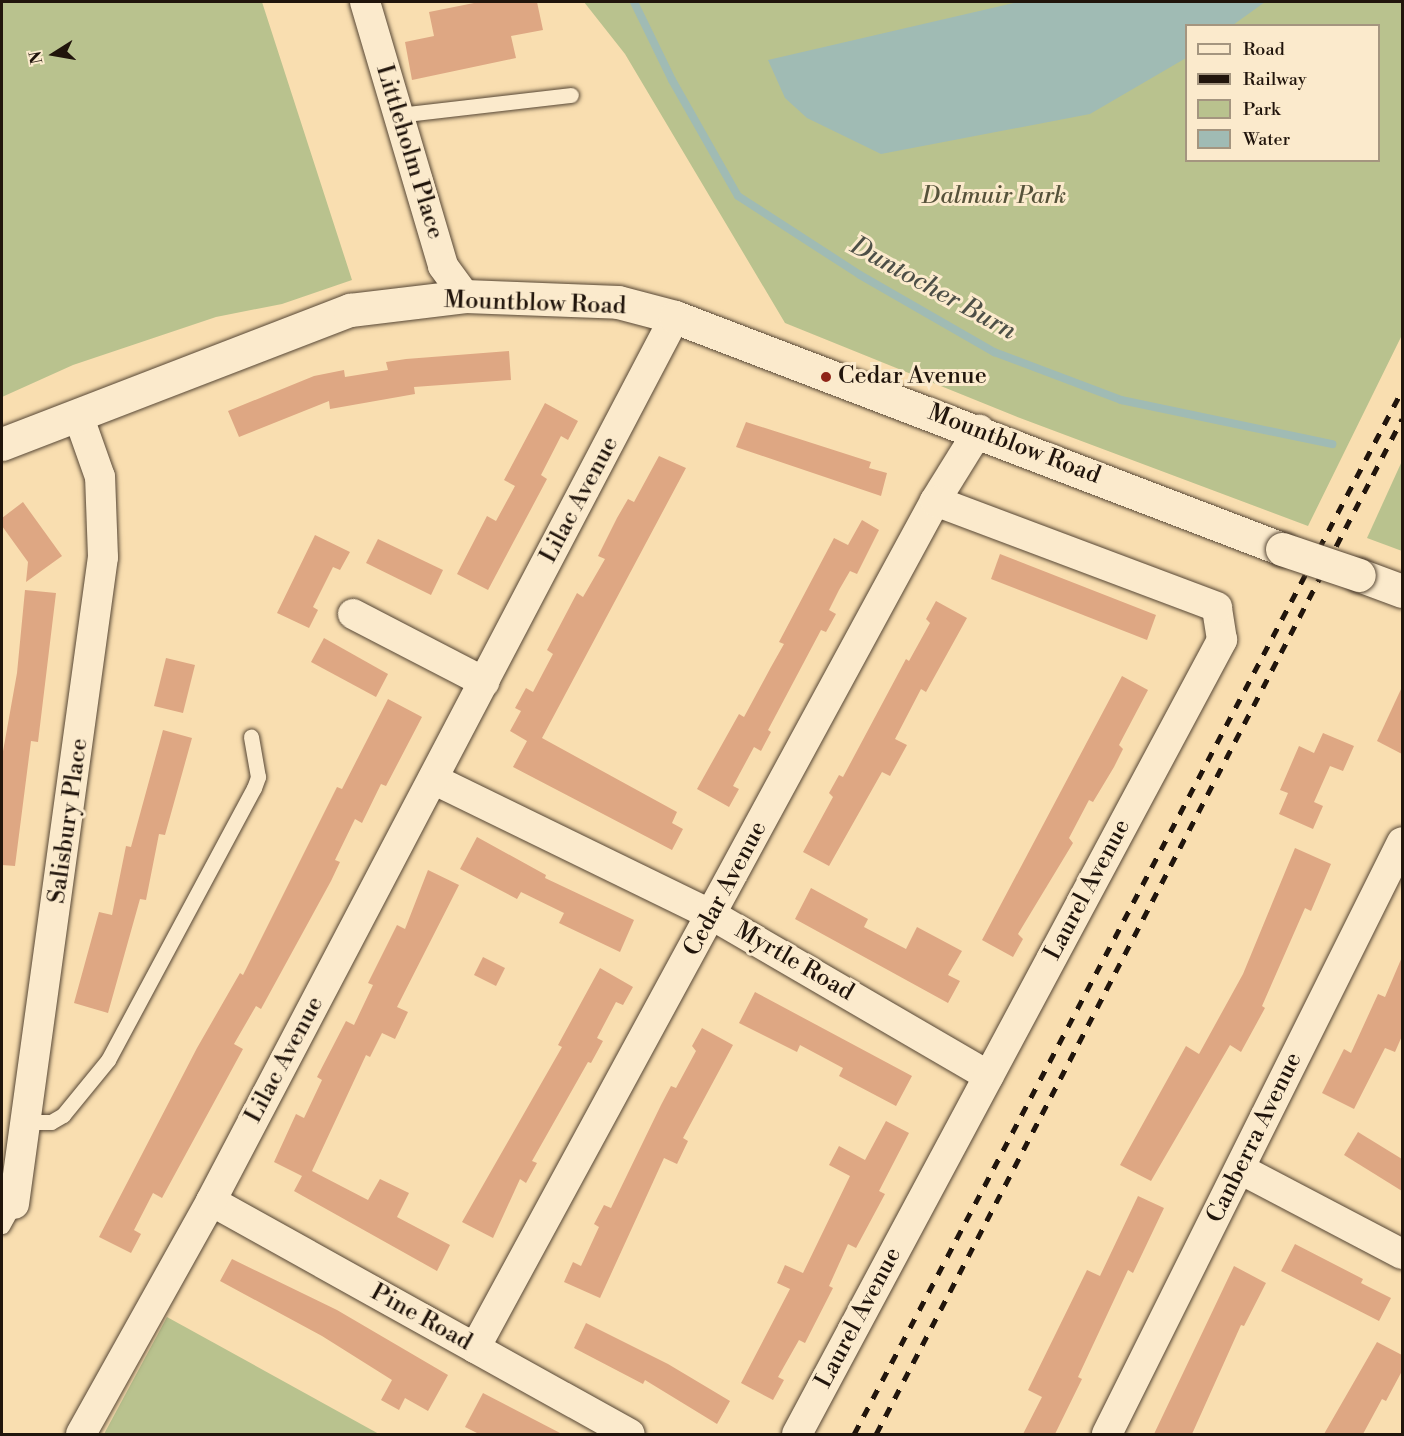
<!DOCTYPE html>
<html>
<head>
<meta charset="utf-8">
<style>
  body { margin:0 }
  #map { position:relative; width:1404px; height:1436px; overflow:hidden; background:#f9deb0; font-family:"Libre Bodoni",serif }
  div>[style] { position:absolute }
  .green>* { inset:0; background:#b9c28e }
  .water>* { inset:0; background:#a0bbb4 }
  .stream>* { height:8px; margin:-4px; padding:0 4px; transform-origin:4px; border-radius:4px; background:#a0bbb4 }
  .building>* { inset:0; background:#dea783 }
  .roads { filter:drop-shadow(0 0 2px #574735) drop-shadow(0 0 2px #574735) }
  .service>* { height:15px; margin:-7.5px; padding:0 7.5px; transform-origin:7.5px; border-radius:7.5px; background:#fbeacc }
  .minor>* { height:30px; margin:-15px; padding:0 15px; transform-origin:15px; border-radius:15px; background:#fbeacc }
  .tertiary>* { height:33px; margin:-16.5px; padding:0 16.5px; transform-origin:16.5px; border-radius:16.5px; background:#fbeacc }
  .rail>* { height:4.5px; margin-top:-2.25px; transform-origin:0; background:repeating-linear-gradient(90deg,#21150c 0 10px,transparent 0 20px) }
  .bridges { filter:drop-shadow(0 0 2px #574735) drop-shadow(0 0 2px #574735) }
  .tertiary-bridge>* { height:33px; margin:-16.5px; padding:0 16.5px; transform-origin:16.5px; border-radius:16.5px; background:#fbeacc }
  .dots>* { width:16px; height:16px; translate:-50% -50%; box-sizing:border-box; border:3px solid #fbeacc; border-radius:50% }
  span { translate:-50% -50%; white-space:nowrap; text-align:center; line-height:1.15; -webkit-text-stroke:6px #fbeacc; paint-order:stroke }
  .street-label { font-size:24px; color:#21150c }
  .park-label { font-size:24px; color:#56523a; font-style:italic }
  .poi-label { font-size:24px; color:#21150c }
  .left { translate:0 -50%; text-align:left }
  .water-label { font-size:26px; color:#4d4f47; font-style:italic }
  .frame { position:absolute; inset:0; border:3px solid #21150c; pointer-events:none }
  .legend { position:absolute; left:1185px; top:24px; width:195px; height:138px; box-sizing:border-box; background:#fbeacc; border:2px solid #a4957f; margin:0; padding:8px 10px; list-style:none; font-size:18px; color:#21150c }
  .legend li { display:flex; align-items:center; gap:12px; height:30px }
  .legend b { width:30px; border:2px solid #a4957f }
  .north { position:absolute; left:24px; top:24px; width:60px; height:60px; -webkit-text-stroke:4px #fbeacc; paint-order:stroke; rotate:259deg; font-size:16px; font-weight:700; line-height:24px; text-align:center; color:#21150c }
  .north::after { content:''; display:block; margin:auto; width:21px; height:27px; background:#21150c; clip-path:polygon(50% 0,100% 100%,50% 72%,0 100%) }
</style>
</head>
<body>
<div id="map">
  <div class="green">
    <div style="clip-path:polygon(2px 2px,262px 2px,352px 280px,282px 304px,216px 317px,73px 365px,2px 397px)"></div>
    <div style="clip-path:polygon(evenodd,584px 2px,1402px 2px,1402px 335px,1308px 526px,1015px 416px,785px 323px,625px 54px,584px 2px,1186px 26px,1378px 26px,1378px 160px,1186px 160px,1186px 26px)"></div>
    <div style="clip-path:polygon(1402px 461px,1402px 551px,1367px 538px)"></div>
    <div style="clip-path:polygon(167px 1317px,379px 1434px,104px 1434px)"></div>
  </div>
  <div class="water">
    <div style="clip-path:polygon(1018px 2px,1265px 2px,1233px 25px,1186px 26px,1186px 58px,1090px 114px,881px 154px,807px 118px,785px 98px,768px 60px)"></div>
  </div>
  <div class="stream">
    <div style="left:634px;top:2px;width:87px;rotate:64deg"></div>
    <div style="left:672px;top:80px;width:133px;rotate:60.4deg"></div>
    <div style="left:738px;top:196px;width:145px;rotate:32.9deg"></div>
    <div style="left:860px;top:275px;width:155px;rotate:29.9deg"></div>
    <div style="left:994px;top:352px;width:136px;rotate:20.7deg"></div>
    <div style="left:1121px;top:400px;width:216px;rotate:11.8deg"></div>
  </div>
  <div class="building">
    <div style="clip-path:polygon(479px 2px,537px 2px,543px 30px,511px 36px,516px 58px,412px 80px,405px 42px,434px 36px,429px 12px)"></div>
    <div style="clip-path:polygon(509px 351px,511px 380px,414px 387px,415px 394px,330px 409px,329px 401px,239px 437px,228px 411px,314px 376px,344px 370px,345px 377px,388px 370px,386px 362px,406px 359px)"></div>
    <div style="clip-path:polygon(545px 403px,578px 421px,568px 440px,561px 436px,541px 475px,547px 479px,488px 590px,457px 574px,487px 516px,496px 521px,515px 486px,504px 480px)"></div>
    <div style="clip-path:polygon(746px 422px,871px 462px,869px 468px,887px 473px,881px 496px,736px 447px)"></div>
    <div style="clip-path:polygon(659px 456px,686px 468px,542px 738px,677px 812px,672px 823px,683px 829px,672px 850px,513px 767px,527px 741px,510px 731px,521px 711px,515px 708px,526px 688px,533px 692px,544px 671px,553px 654px,547px 650px,577px 593px,583px 597px,605px 559px,598px 556px,617px 518px,628px 499px,634px 502px)"></div>
    <div style="clip-path:polygon(23px 502px,62px 556px,26px 582px,28px 562px,2px 526px,2px 518px)"></div>
    <div style="clip-path:polygon(862px 520px,879px 530px,857px 574px,850px 571px,839px 590px,829px 610px,836px 614px,826px 632px,821px 630px,768px 730px,771px 732px,761px 751px,754px 747px,733px 786px,739px 789px,729px 807px,697px 789px,739px 714px,744px 717px,771px 667px,784px 644px,779px 642px,834px 538px,848px 545px)"></div>
    <div style="clip-path:polygon(315px 535px,350px 552px,340px 570px,333px 567px,313px 607px,318px 610px,309px 628px,277px 613px)"></div>
    <div style="clip-path:polygon(378px 539px,443px 570px,431px 595px,366px 563px)"></div>
    <div style="clip-path:polygon(1000px 554px,1156px 615px,1147px 640px,991px 579px)"></div>
    <div style="clip-path:polygon(25px 590px,56px 593px,38px 742px,31px 741px,15px 866px,2px 865px,2px 757px,17px 673px)"></div>
    <div style="clip-path:polygon(936px 601px,967px 618px,926px 692px,921px 689px,895px 739px,907px 745px,890px 776px,882px 772px,829px 866px,803px 852px,833px 797px,829px 793px,839px 775px,843px 777px,906px 659px,909px 661px,930px 623px,926px 619px)"></div>
    <div style="clip-path:polygon(324px 638px,388px 674px,376px 697px,311px 662px)"></div>
    <div style="clip-path:polygon(166px 658px,195px 665px,183px 713px,154px 706px)"></div>
    <div style="clip-path:polygon(1122px 676px,1148px 690px,1119px 745px,1123px 749px,1114px 767px,1093px 802px,1089px 800px,1069px 838px,1073px 843px,1018px 934px,1023px 939px,1013px 957px,982px 940px)"></div>
    <div style="clip-path:polygon(1402px 687px,1402px 754px,1377px 741px)"></div>
    <div style="clip-path:polygon(388px 699px,422px 717px,386px 786px,381px 784px,362px 823px,355px 819px,335px 860px,340px 862px,331px 881px,261px 1009px,256px 1006px,234px 1044px,243px 1049px,162px 1198px,153px 1193px,134px 1230px,141px 1234px,131px 1253px,99px 1237px,197px 1048px,240px 973px,243px 975px,337px 787px,342px 789px)"></div>
    <div style="clip-path:polygon(163px 730px,192px 738px,165px 835px,159px 834px,146px 900px,140px 899px,108px 1013px,74px 1003px,99px 912px,112px 915px,126px 846px,131px 847px)"></div>
    <div style="clip-path:polygon(1323px 733px,1354px 746px,1343px 771px,1330px 766px,1314px 802px,1323px 806px,1313px 829px,1279px 814px,1288px 793px,1280px 790px,1299px 746px,1314px 753px)"></div>
    <div style="clip-path:polygon(477px 837px,546px 875px,545px 878px,634px 920px,620px 952px,559px 923px,564px 913px,521px 892px,517px 899px,460px 869px)"></div>
    <div style="clip-path:polygon(1295px 848px,1331px 864px,1311px 911px,1305px 908px,1262px 1006px,1265px 1008px,1241px 1052px,1230px 1045px,1151px 1181px,1120px 1165px,1186px 1046px,1199px 1054px,1243px 974px)"></div>
    <div style="clip-path:polygon(428px 870px,459px 885px,397px 1007px,408px 1012px,395px 1039px,382px 1033px,370px 1057px,366px 1055px,312px 1171px,368px 1200px,380px 1179px,409px 1193px,397px 1217px,450px 1245px,437px 1271px,294px 1191px,302px 1176px,274px 1162px,296px 1114px,304px 1118px,322px 1080px,317px 1077px,346px 1021px,354px 1025px,373px 985px,368px 983px,397px 925px,405px 929px)"></div>
    <div style="clip-path:polygon(811px 888px,868px 919px,864px 927px,906px 949px,917px 927px,962px 951px,948px 975px,960px 981px,948px 1003px,795px 919px)"></div>
    <div style="clip-path:polygon(483px 957px,505px 968px,496px 986px,474px 975px)"></div>
    <div style="clip-path:polygon(1402px 957px,1402px 1036px,1395px 1052px,1385px 1048px,1354px 1109px,1322px 1093px,1344px 1049px,1351px 1053px,1378px 994px,1385px 997px)"></div>
    <div style="clip-path:polygon(600px 968px,633px 987px,623px 1005px,616px 1002px,597px 1038px,603px 1041px,591px 1063px,588px 1062px,532px 1161px,537px 1163px,526px 1183px,520px 1179px,493px 1238px,462px 1222px,562px 1047px,558px 1045px)"></div>
    <div style="clip-path:polygon(755px 992px,912px 1076px,896px 1106px,839px 1076px,843px 1068px,800px 1045px,797px 1052px,739px 1023px)"></div>
    <div style="clip-path:polygon(702px 1028px,733px 1045px,683px 1138px,688px 1141px,677px 1164px,664px 1158px,600px 1298px,564px 1282px,573px 1262px,581px 1266px,599px 1227px,594px 1224px,604px 1205px,611px 1208px,661px 1105px,671px 1086px,676px 1088px,696px 1051px,692px 1046px)"></div>
    <div style="clip-path:polygon(886px 1121px,909px 1133px,879px 1191px,885px 1194px,856px 1248px,848px 1244px,829px 1286px,833px 1288px,805px 1343px,799px 1340px,778px 1377px,784px 1380px,773px 1400px,741px 1383px,790px 1289px,777px 1283px,785px 1265px,803px 1273px,850px 1176px,829px 1165px,839px 1146px,865px 1160px)"></div>
    <div style="clip-path:polygon(1358px 1132px,1402px 1159px,1402px 1191px,1344px 1155px)"></div>
    <div style="clip-path:polygon(1138px 1196px,1164px 1208px,1133px 1273px,1128px 1270px,1078px 1377px,1082px 1379px,1055px 1434px,1023px 1434px,1042px 1397px,1028px 1390px,1087px 1270px,1100px 1276px)"></div>
    <div style="clip-path:polygon(1295px 1244px,1363px 1279px,1361px 1283px,1391px 1298px,1379px 1321px,1281px 1271px)"></div>
    <div style="clip-path:polygon(232px 1259px,337px 1310px,448px 1375px,428px 1411px,405px 1398px,399px 1410px,381px 1400px,392px 1380px,322px 1336px,220px 1281px)"></div>
    <div style="clip-path:polygon(1234px 1266px,1266px 1283px,1244px 1326px,1241px 1325px,1192px 1434px,1154px 1434px)"></div>
    <div style="clip-path:polygon(586px 1323px,668px 1364px,730px 1401px,717px 1424px,645px 1380px,643px 1384px,574px 1348px)"></div>
    <div style="clip-path:polygon(1377px 1342px,1402px 1355px,1402px 1371px,1386px 1401px,1382px 1399px,1363px 1434px,1324px 1434px)"></div>
    <div style="clip-path:polygon(483px 1393px,562px 1434px,479px 1434px,465px 1427px)"></div>
  </div>
  <div class="roads">
    <div class="service">
      <div style="left:398px;top:115px;width:174px;rotate:-6.6deg"></div>
      <div style="left:26px;top:1122px;width:25px"></div>
      <div style="left:51px;top:1122px;width:14px;rotate:-30deg"></div>
      <div style="left:63px;top:1115px;width:71px;rotate:-50.7deg"></div>
      <div style="left:108px;top:1060px;width:309px;rotate:-61.8deg"></div>
      <div style="left:254px;top:788px;width:12px;rotate:-70deg"></div>
      <div style="left:258px;top:777px;width:41px;rotate:-99.9deg"></div>
      <div style="left:2px;top:1226px;width:25px;rotate:-61deg"></div>
    </div>
    <div class="minor">
      <div style="left:365px;top:2px;width:275px;rotate:73.5deg"></div>
      <div style="left:443px;top:266px;width:37px;rotate:54deg"></div>
      <div style="left:353px;top:614px;width:148px;rotate:27.4deg"></div>
      <div style="left:433px;top:779px;width:310px;rotate:26deg"></div>
      <div style="left:712px;top:915px;width:320px;rotate:30.2deg"></div>
      <div style="left:1240px;top:1169px;width:183px;rotate:27.7deg"></div>
      <div style="left:211px;top:1201px;width:479px;rotate:29.1deg"></div>
      <div style="left:14px;top:1204px;width:653px;rotate:-82.17deg"></div>
      <div style="left:103px;top:557px;width:80px;rotate:-92.1deg"></div>
      <div style="left:100px;top:477px;width:66px;rotate:-109.5deg"></div>
      <div style="left:475px;top:1348px;width:964px;rotate:-61.49deg"></div>
      <div style="left:935px;top:501px;width:84px;rotate:-58.2deg"></div>
      <div style="left:81px;top:1434px;width:267px;rotate:-60.8deg"></div>
      <div style="left:211px;top:1201px;width:998px;rotate:-62.31deg"></div>
      <div style="left:797px;top:1434px;width:901px;rotate:-61.84deg"></div>
      <div style="left:1222px;top:640px;width:33px;rotate:-99deg"></div>
      <div style="left:1217px;top:607px;width:301px;rotate:-159.4deg"></div>
      <div style="left:1107px;top:1434px;width:661px;rotate:-63.51deg"></div>
    </div>
    <div class="tertiary">
      <div style="left:2px;top:444px;width:373px;rotate:-21.1deg"></div>
      <div style="left:350px;top:310px;width:116px;rotate:-6.9deg"></div>
      <div style="left:465px;top:296px;width:153px;rotate:2.2deg"></div>
      <div style="left:618px;top:302px;width:59px;rotate:14.7deg"></div>
      <div style="left:675px;top:317px;width:650px;rotate:20.92deg"></div>
      <div style="left:1359px;top:575px;width:46px;rotate:20.4deg"></div>
    </div>
  </div>
  <div class="rail">
    <div style="left:854px;top:1434px;width:1179px;rotate:-62.3deg"></div>
    <div style="left:876px;top:1434px;width:1143px;rotate:-62.61deg"></div>
  </div>
  <div class="bridges">
    <div class="tertiary-bridge">
      <div style="left:1282px;top:549px;width:81px;rotate:18.7deg"></div>
    </div>
  </div>
  <div class="dots">
    <div style="left:826px;top:377px;background:#8f2418"></div>
  </div>
  <div class="street-label">
    <span style="left:409px;top:152px;rotate:73deg">Littleholm Place</span>
    <span style="left:535px;top:304px;rotate:2deg">Mountblow Road</span>
    <span style="left:1014px;top:445px;rotate:21deg">Mountblow Road</span>
    <span style="left:580px;top:500px;rotate:-62deg">Lilac Avenue</span>
    <span style="left:69px;top:821px;rotate:-82deg">Salisbury Place</span>
    <span style="left:726px;top:889px;rotate:-62deg">Cedar Avenue</span>
    <span style="left:1088px;top:890px;rotate:-62deg">Laurel Avenue</span>
    <span style="left:794px;top:962px;rotate:30deg">Myrtle Road</span>
    <span style="left:285px;top:1060px;rotate:-62deg">Lilac Avenue</span>
    <span style="left:1255px;top:1138px;rotate:-64deg">Canberra Avenue</span>
    <span style="left:421px;top:1318px;rotate:29deg">Pine Road</span>
    <span style="left:859px;top:1318px;rotate:-62deg">Laurel Avenue</span>
  </div>
  <div class="park-label">
    <span style="left:994px;top:197px">Dalmuir Park</span>
  </div>
  <div class="poi-label">
    <span class="left" style="left:838px;top:377px">Cedar Avenue</span>
  </div>
  <div class="water-label">
    <span style="left:933px;top:289px;rotate:29deg">Duntocher Burn</span>
  </div>
  <div class="frame"></div>
  <ul class="legend">
  <li><b style="height:8px;background:#fbeacc"></b>Road</li>
  <li><b style="height:8px;background:#21150c"></b>Railway</li>
  <li><b style="height:16px;background:#b9c28e"></b>Park</li>
  <li><b style="height:16px;background:#a0bbb4"></b>Water</li>
  </ul>
  <div class="north">N</div>
</div>
</body>
</html>
